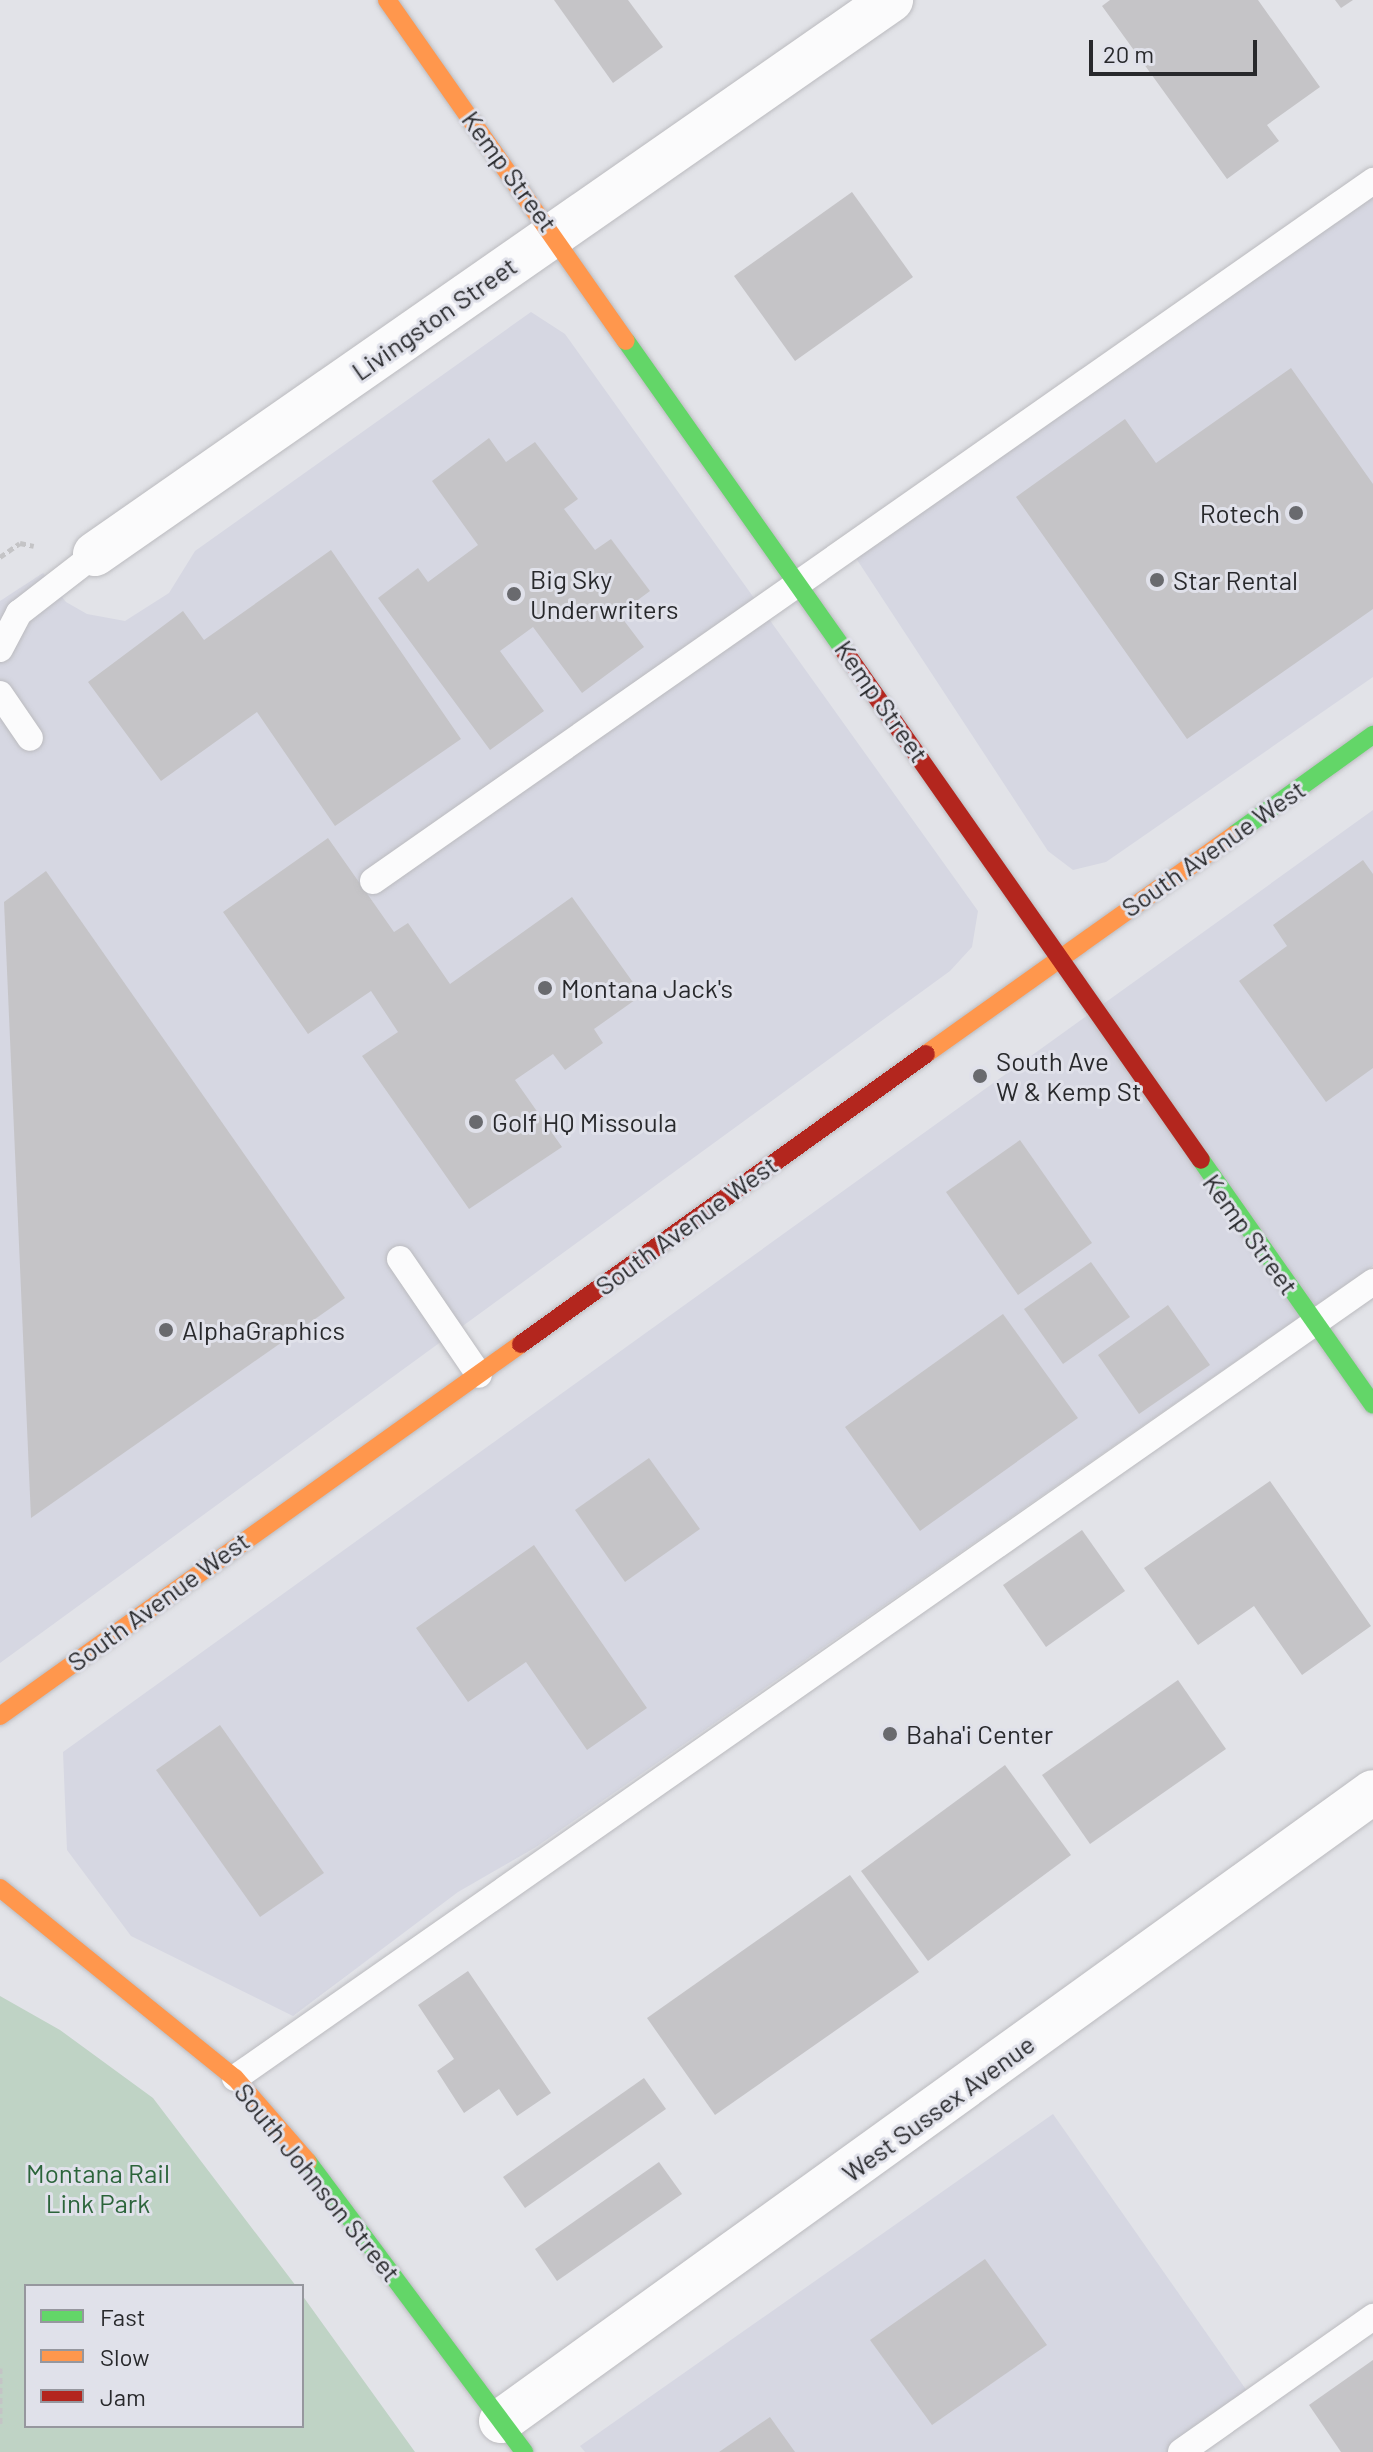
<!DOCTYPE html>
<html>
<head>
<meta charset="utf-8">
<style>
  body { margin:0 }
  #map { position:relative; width:1373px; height:2452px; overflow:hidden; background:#e2e3e8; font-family:Barlow,sans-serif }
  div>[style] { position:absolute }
  .built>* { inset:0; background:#d6d7e2 }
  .green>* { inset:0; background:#bfd3c5 }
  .building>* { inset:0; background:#c5c4c7 }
  .path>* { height:5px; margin-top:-2.5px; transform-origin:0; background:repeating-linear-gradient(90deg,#c4c4c6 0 6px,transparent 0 10px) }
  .roads { filter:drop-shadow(0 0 2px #bbbbbf) drop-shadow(0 0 2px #bbbbbf) }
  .lane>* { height:26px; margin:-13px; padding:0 13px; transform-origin:13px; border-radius:13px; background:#fbfbfc }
  .street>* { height:44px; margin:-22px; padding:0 22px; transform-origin:22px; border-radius:22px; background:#fbfbfc }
  .fast>* { height:18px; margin:-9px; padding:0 9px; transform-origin:9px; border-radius:9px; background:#63d668 }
  .slow>* { height:18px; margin:-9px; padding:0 9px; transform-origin:9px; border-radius:9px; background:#ff974d }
  .jam>* { height:18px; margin:-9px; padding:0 9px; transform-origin:9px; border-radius:9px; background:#b3261e }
  .dots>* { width:22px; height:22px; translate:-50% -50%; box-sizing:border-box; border:4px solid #e0e1ea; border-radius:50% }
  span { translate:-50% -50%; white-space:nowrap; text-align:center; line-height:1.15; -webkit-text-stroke:6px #e0e1ea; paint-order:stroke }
  .street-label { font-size:26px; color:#28292c }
  .poi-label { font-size:26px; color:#28292c }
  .right { translate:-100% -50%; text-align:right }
  .left { translate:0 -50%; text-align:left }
  .park-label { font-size:26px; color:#2b643a }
  .legend { position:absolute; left:24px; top:2284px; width:280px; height:144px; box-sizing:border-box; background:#e0e1ea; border:2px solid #96979e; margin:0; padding:10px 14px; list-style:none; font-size:24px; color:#28292c }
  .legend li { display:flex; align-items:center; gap:16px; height:40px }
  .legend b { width:40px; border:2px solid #96979e }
  .scale { position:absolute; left:1089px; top:40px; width:168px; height:36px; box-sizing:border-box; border:4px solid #28292c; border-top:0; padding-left:10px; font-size:24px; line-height:28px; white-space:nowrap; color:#28292c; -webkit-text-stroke:6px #e0e1ea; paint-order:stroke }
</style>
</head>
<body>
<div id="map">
  <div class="built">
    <div style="clip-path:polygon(1373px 181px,1373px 677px,1106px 862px,1073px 870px,1048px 851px,850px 549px)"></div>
    <div style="clip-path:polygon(531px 312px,565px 334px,978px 911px,972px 947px,950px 971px,0 1663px,0 601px,43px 573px,66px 602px,87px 614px,125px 621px,169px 593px,195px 551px)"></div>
    <div style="clip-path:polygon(1373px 810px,1373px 1266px,536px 1847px,458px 1892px,293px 2016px,131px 1936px,67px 1850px,63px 1752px)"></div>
    <div style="clip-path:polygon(1053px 2114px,1254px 2401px,1181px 2452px,585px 2452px,580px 2446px)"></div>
  </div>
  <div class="green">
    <div style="clip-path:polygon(0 1996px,60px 2030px,153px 2098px,296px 2286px,26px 2286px,26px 2426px,302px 2426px,302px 2295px,415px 2452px,0 2452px)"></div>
  </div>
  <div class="building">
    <div style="clip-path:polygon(554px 0,628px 0,663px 47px,613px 83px)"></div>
    <div style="clip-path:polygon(1110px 0,1258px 0,1320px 87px,1267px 125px,1279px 141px,1227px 179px,1102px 6px)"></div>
    <div style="clip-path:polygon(1335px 0,1353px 0,1341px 8px)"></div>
    <div style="clip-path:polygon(852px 192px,913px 277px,795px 361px,734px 276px)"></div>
    <div style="clip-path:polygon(1291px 368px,1373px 484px,1373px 609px,1187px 739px,1016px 497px,1125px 419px,1156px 463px)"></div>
    <div style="clip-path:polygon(489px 438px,506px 462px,535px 442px,578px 499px,564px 509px,595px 550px,611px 539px,650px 591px,619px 614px,644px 647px,582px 693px,533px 627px,500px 651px,544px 711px,490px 750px,378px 598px,418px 568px,428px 582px,478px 545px,432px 481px)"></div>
    <div style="clip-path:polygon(331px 550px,461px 739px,335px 826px,257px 712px,161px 781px,88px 682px,183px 611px,204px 640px)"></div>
    <div style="clip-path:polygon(328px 838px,394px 932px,408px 923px,450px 984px,572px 897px,642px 995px,594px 1029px,603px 1043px,565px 1070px,553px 1054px,515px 1080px,562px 1147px,469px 1209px,362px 1056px,398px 1032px,371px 991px,308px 1034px,223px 912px)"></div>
    <div style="clip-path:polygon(1363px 860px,1373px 874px,1373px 1068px,1326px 1102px,1239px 981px,1287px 946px,1273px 925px)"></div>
    <div style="clip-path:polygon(46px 871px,345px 1298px,31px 1518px,4px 902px)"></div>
    <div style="clip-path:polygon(1020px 1140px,1092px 1243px,1018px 1295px,946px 1192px)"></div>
    <div style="clip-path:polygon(1091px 1262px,1130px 1317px,1063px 1364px,1024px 1309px)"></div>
    <div style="clip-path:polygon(1168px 1305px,1210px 1365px,1139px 1414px,1098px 1355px)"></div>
    <div style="clip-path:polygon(1003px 1314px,1078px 1418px,920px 1531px,845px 1427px)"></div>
    <div style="clip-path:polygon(649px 1458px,700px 1529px,625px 1582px,575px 1510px)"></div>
    <div style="clip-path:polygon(1270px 1481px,1371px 1626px,1302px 1675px,1254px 1606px,1198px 1645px,1144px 1568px)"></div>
    <div style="clip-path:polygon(1082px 1530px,1125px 1591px,1046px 1647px,1003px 1585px)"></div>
    <div style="clip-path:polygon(534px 1545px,647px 1708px,587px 1750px,526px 1662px,468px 1702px,416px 1628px)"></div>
    <div style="clip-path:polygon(1178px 1680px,1226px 1749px,1090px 1844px,1042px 1775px)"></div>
    <div style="clip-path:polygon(220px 1725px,324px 1873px,260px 1917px,156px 1770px)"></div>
    <div style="clip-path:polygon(1005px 1765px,1071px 1855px,928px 1961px,861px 1871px)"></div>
    <div style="clip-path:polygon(850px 1875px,919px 1972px,715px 2115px,647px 2018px)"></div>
    <div style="clip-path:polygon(468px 1971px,551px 2093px,517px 2116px,499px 2089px,464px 2113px,437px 2071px,454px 2059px,418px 2005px)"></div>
    <div style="clip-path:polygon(644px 2078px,666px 2109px,525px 2208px,503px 2177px)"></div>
    <div style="clip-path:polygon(659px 2162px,682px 2194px,557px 2281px,535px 2249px)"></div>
    <div style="clip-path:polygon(985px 2259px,1047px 2345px,932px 2425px,870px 2340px)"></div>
    <div style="clip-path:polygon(1373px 2360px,1373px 2452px,1341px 2452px,1309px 2405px)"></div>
    <div style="clip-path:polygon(770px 2417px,795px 2452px,719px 2452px)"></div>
  </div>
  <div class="path">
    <div style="left:0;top:557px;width:24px;rotate:-35deg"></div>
    <div style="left:20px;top:543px;width:14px;rotate:12deg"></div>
    <div style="left:0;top:2368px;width:57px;rotate:90deg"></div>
  </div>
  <div class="roads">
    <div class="lane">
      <div style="left:0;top:649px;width:41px;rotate:-62.2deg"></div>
      <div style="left:19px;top:613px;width:96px;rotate:-37.8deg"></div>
      <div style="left:0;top:694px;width:53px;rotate:55.7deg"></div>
      <div style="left:373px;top:881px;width:1221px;rotate:-34.99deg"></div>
      <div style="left:400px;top:1259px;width:140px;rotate:55.7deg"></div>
      <div style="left:235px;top:2078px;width:1389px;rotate:-34.97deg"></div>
      <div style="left:1181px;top:2452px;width:235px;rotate:-35.1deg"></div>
    </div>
    <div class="street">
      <div style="left:95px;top:554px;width:970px;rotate:-34.84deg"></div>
      <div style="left:501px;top:2421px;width:1075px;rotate:-35.8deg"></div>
    </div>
    <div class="fast">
      <div style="left:626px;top:341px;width:380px;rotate:54.8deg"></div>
      <div style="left:1235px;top:834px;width:170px;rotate:-35.7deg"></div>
      <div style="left:1201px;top:1160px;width:299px;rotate:54.9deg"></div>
      <div style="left:308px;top:2162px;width:362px;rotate:53.3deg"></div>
    </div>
    <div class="slow">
      <div style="left:387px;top:0;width:416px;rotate:55deg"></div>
      <div style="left:926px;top:1054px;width:379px;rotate:-35.4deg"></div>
      <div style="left:0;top:1716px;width:640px;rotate:-35.53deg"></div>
      <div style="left:0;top:1888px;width:302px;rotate:39deg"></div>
      <div style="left:235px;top:2078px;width:111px;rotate:49deg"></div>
    </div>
    <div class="jam">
      <div style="left:845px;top:652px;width:620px;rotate:54.98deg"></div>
      <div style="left:521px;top:1344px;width:498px;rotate:-35.6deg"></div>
    </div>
  </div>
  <div class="dots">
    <div style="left:1296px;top:513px;background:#696a6e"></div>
    <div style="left:1157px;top:580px;background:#696a6e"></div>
    <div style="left:514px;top:594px;background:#696a6e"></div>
    <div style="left:545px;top:988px;background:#696a6e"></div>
    <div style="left:980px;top:1076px;background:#696a6e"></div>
    <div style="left:476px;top:1122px;background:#696a6e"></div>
    <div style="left:166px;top:1330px;background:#696a6e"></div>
    <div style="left:890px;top:1734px;background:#696a6e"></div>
  </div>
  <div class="street-label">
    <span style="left:510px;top:171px;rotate:54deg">Kemp Street</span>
    <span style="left:434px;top:318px;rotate:-35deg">Livingston Street</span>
    <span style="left:882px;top:701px;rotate:55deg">Kemp Street</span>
    <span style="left:1213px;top:848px;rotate:-35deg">South Avenue West</span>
    <span style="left:686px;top:1225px;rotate:-36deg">South Avenue West</span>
    <span style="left:1251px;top:1234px;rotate:54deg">Kemp Street</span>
    <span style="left:158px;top:1601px;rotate:-36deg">South Avenue West</span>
    <span style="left:938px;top:2108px;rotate:-36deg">West Sussex Avenue</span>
    <span style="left:318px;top:2182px;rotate:51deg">South Johnson Street</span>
  </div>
  <div class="poi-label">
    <span class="right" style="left:1280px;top:513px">Rotech</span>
    <span class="left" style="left:530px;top:594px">Big Sky<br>Underwriters</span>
    <span class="left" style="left:1173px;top:580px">Star Rental</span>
    <span class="left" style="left:561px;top:988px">Montana Jack's</span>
    <span class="left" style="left:996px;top:1076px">South Ave<br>W &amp; Kemp St</span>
    <span class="left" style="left:492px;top:1122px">Golf HQ Missoula</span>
    <span class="left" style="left:182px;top:1330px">AlphaGraphics</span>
    <span class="left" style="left:906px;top:1734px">Baha'i Center</span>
  </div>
  <div class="park-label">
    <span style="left:98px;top:2188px">Montana Rail<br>Link Park</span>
  </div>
  <ul class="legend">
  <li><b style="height:10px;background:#63d668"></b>Fast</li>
  <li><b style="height:10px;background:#ff974d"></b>Slow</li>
  <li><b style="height:10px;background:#b3261e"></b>Jam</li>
  </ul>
  <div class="scale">20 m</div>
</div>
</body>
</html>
